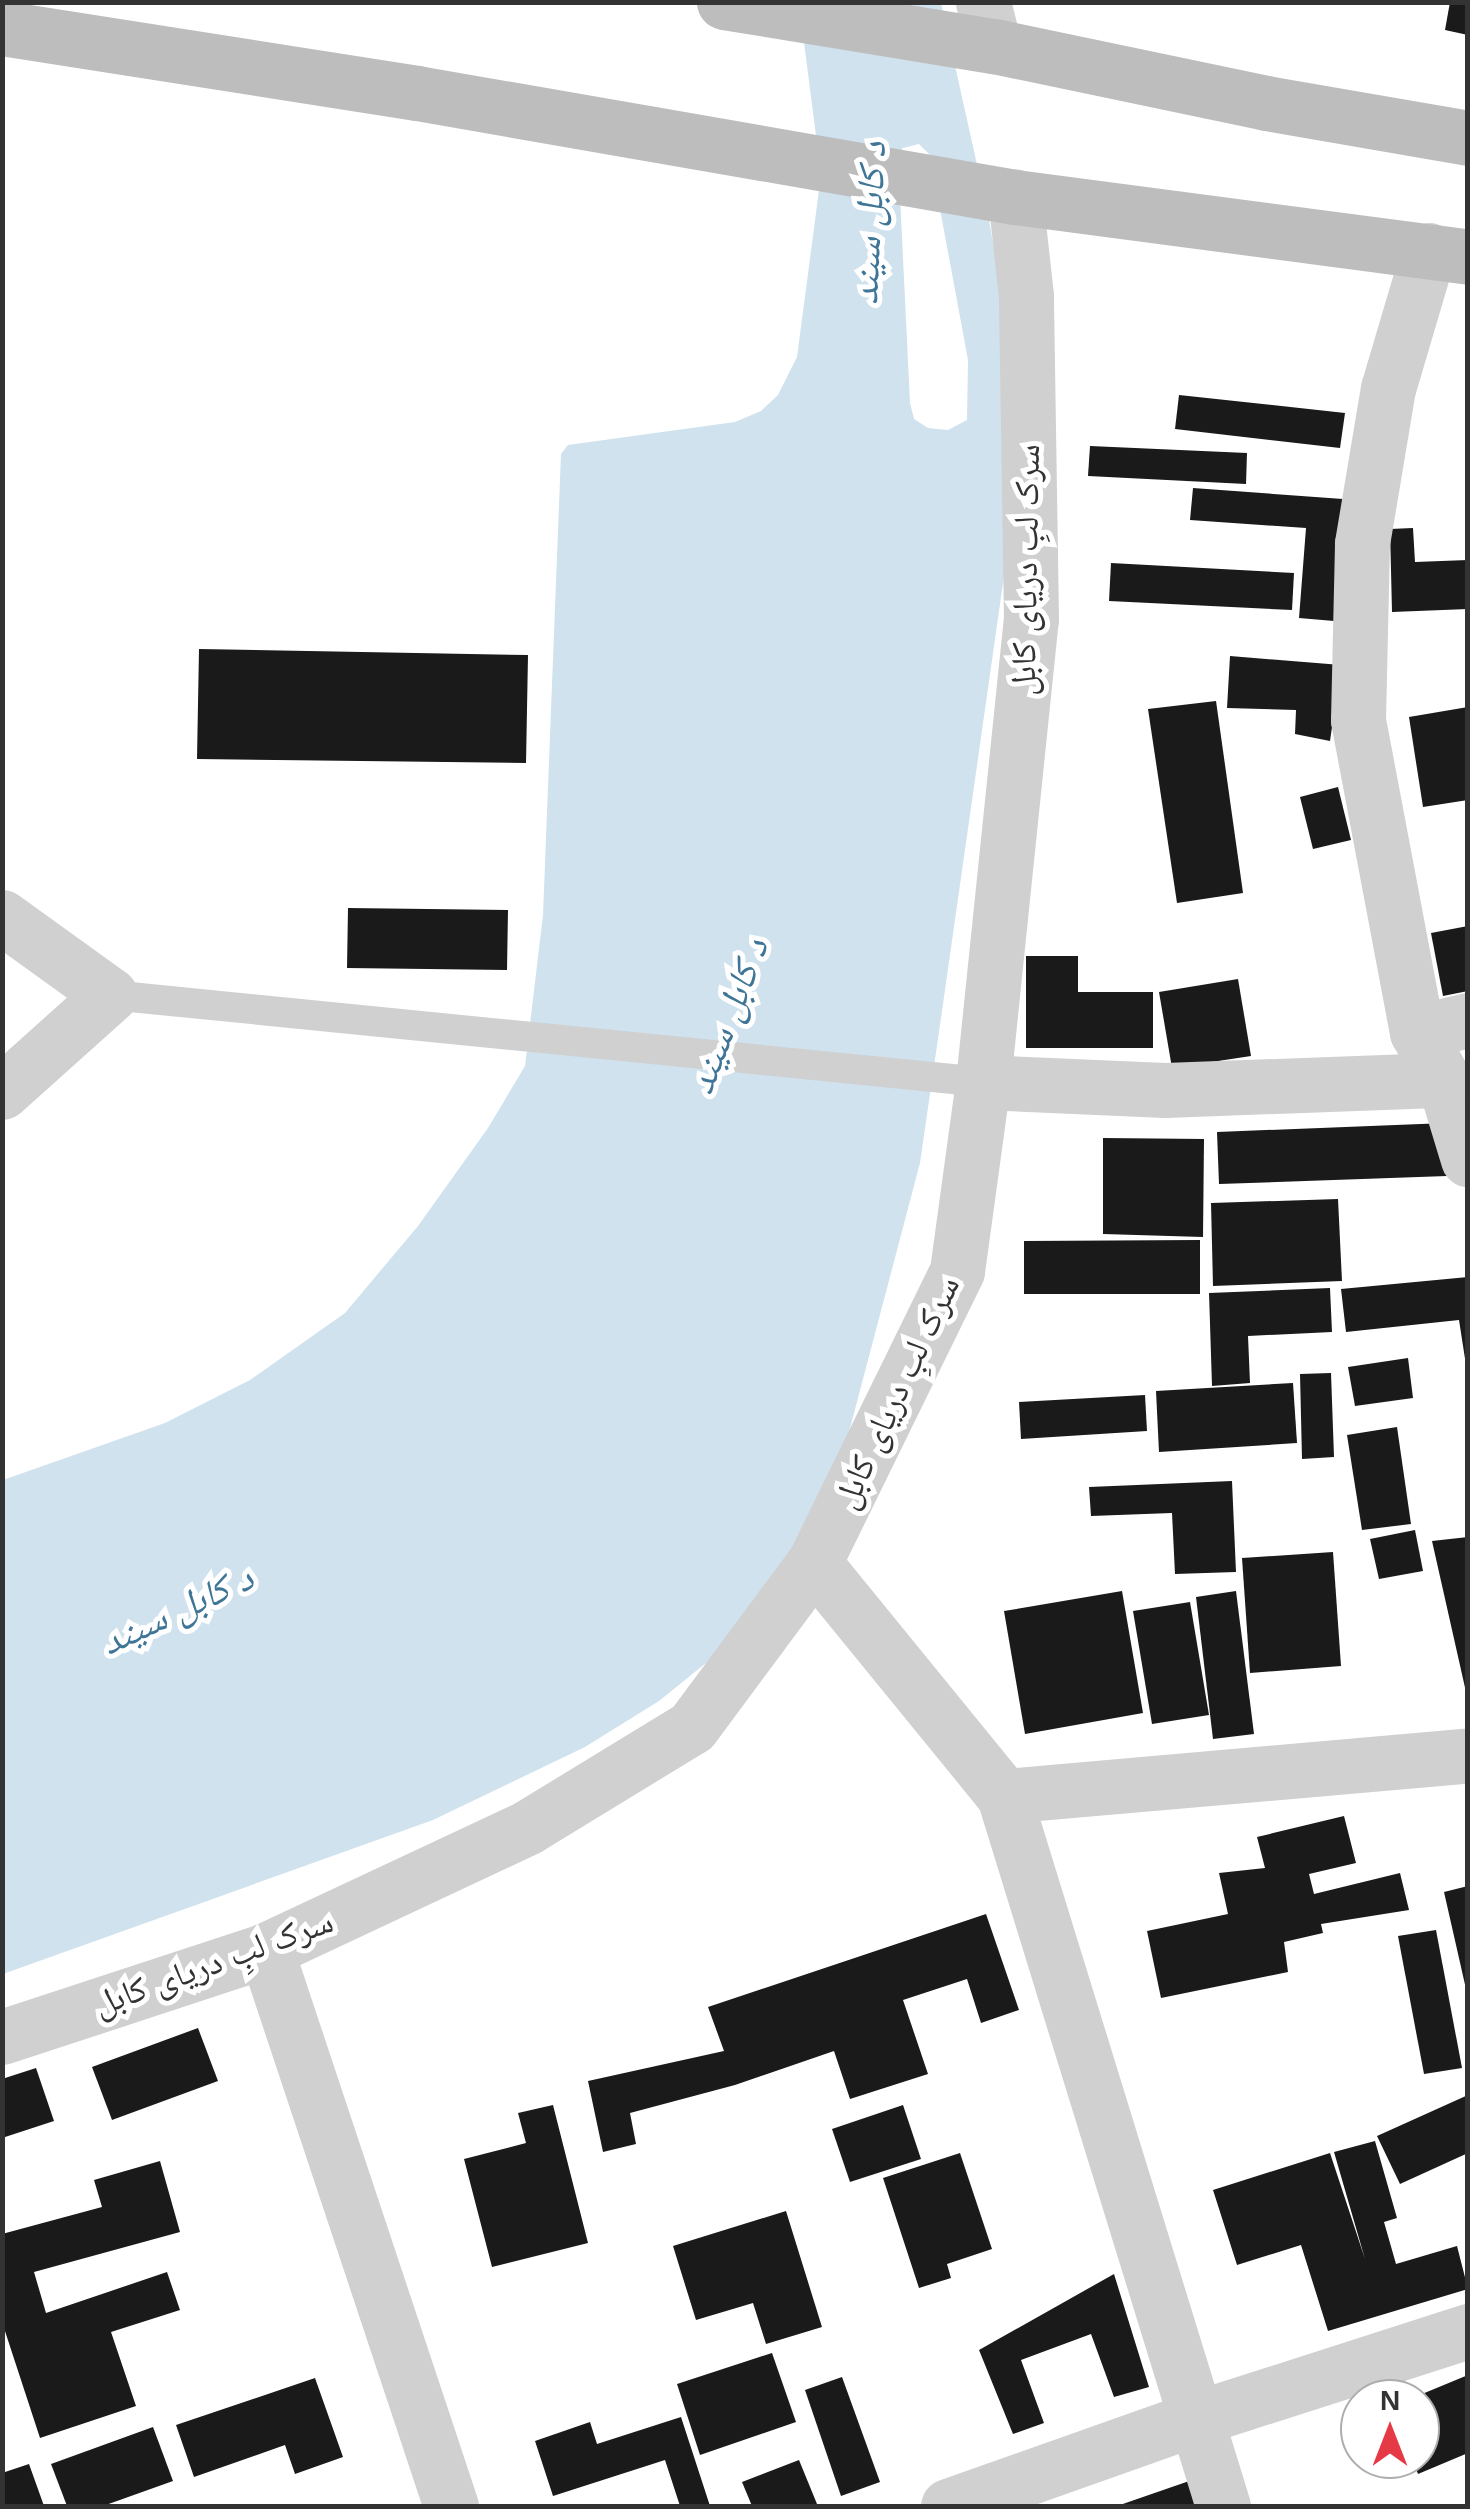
<!DOCTYPE html>
<html>
<head>
<meta charset="utf-8">
<style>
  body { margin:0 }
  #map { position:relative; width:1470px; height:2509px; overflow:hidden; background:#fff; font-family:Arial,"Noto Naskh Arabic",sans-serif }
  div>[style] { position:absolute }
  .water>* { inset:0; background:#cfe2ee }
  .building>* { inset:0; background:#1a1a1a }
  .service>* { height:30px; margin:-15px; padding:0 15px; transform-origin:15px; border-radius:15px; background:#d0d0d0 }
  .minor>* { height:55px; margin:-27.5px; padding:0 27.5px; transform-origin:27.5px; border-radius:27.5px; background:#d0d0d0 }
  .secondary>* { height:55px; margin:-27.5px; padding:0 27.5px; transform-origin:27.5px; border-radius:27.5px; background:#bdbdbd }
  span { translate:-50% -50%; white-space:nowrap; text-align:center; line-height:1.15; -webkit-text-stroke:10px #fff; paint-order:stroke }
  .street-label { font-size:35px; color:#333 }
  .water-label { font-size:38px; color:#3f7597; font-style:italic }
  .frame { position:absolute; inset:0; border:5px solid #333; pointer-events:none }
  .north { position:absolute; left:1340px; top:2379px; width:100px; height:100px; box-sizing:border-box; background:#fff; border:2px solid #adadad; border-radius:50%; rotate:0deg; font-size:28px; font-weight:700; line-height:40px; text-align:center; color:#333 }
  .north::after { content:''; display:block; margin:auto; width:35px; height:45px; background:#e63946; clip-path:polygon(50% 0,100% 100%,50% 72%,0 100%) }
</style>
</head>
<body>
<div id="map">
  <div class="water">
    <div style="clip-path:polygon(evenodd,799px 3px,941px 3px,988px 214px,1007px 324px,1004px 576px,942px 1011px,920px 1163px,844px 1451px,801px 1554px,727px 1646px,659px 1701px,585px 1747px,433px 1820px,3px 1974px,3px 1480px,165px 1423px,250px 1380px,345px 1313px,418px 1226px,488px 1128px,525px 1066px,543px 915px,561px 454px,568px 445px,735px 422px,761px 411px,778px 395px,797px 357px,821px 175px,799px 3px,919px 144px,930px 155px,968px 360px,967px 420px,948px 430px,928px 428px,914px 419px,910px 403px,898px 154px,903px 148px,919px 144px)"></div>
  </div>
  <div class="building">
    <div style="clip-path:polygon(1450px 2px,1468px 2px,1468px 35px,1445px 30px)"></div>
    <div style="clip-path:polygon(1179px 395px,1345px 413px,1340px 448px,1175px 429px)"></div>
    <div style="clip-path:polygon(1090px 446px,1247px 453px,1246px 484px,1088px 476px)"></div>
    <div style="clip-path:polygon(1193px 488px,1343px 499px,1334px 621px,1299px 618px,1306px 528px,1190px 520px)"></div>
    <div style="clip-path:polygon(1413px 528px,1415px 562px,1468px 560px,1468px 609px,1392px 612px,1390px 529px)"></div>
    <div style="clip-path:polygon(1111px 563px,1294px 573px,1292px 610px,1109px 601px)"></div>
    <div style="clip-path:polygon(199px 649px,528px 655px,526px 763px,197px 759px)"></div>
    <div style="clip-path:polygon(1230px 656px,1341px 665px,1330px 741px,1295px 734px,1296px 710px,1227px 708px)"></div>
    <div style="clip-path:polygon(1216px 701px,1243px 893px,1177px 903px,1148px 709px)"></div>
    <div style="clip-path:polygon(1468px 707px,1468px 800px,1423px 807px,1409px 717px)"></div>
    <div style="clip-path:polygon(1338px 787px,1351px 840px,1313px 849px,1300px 797px)"></div>
    <div style="clip-path:polygon(348px 908px,508px 910px,507px 970px,347px 968px)"></div>
    <div style="clip-path:polygon(1468px 926px,1468px 991px,1443px 996px,1431px 933px)"></div>
    <div style="clip-path:polygon(1026px 956px,1078px 956px,1078px 992px,1153px 992px,1153px 1048px,1026px 1048px)"></div>
    <div style="clip-path:polygon(1238px 979px,1251px 1056px,1172px 1068px,1159px 992px)"></div>
    <div style="clip-path:polygon(1446px 1123px,1447px 1176px,1219px 1184px,1217px 1132px)"></div>
    <div style="clip-path:polygon(1103px 1138px,1204px 1139px,1203px 1237px,1103px 1234px)"></div>
    <div style="clip-path:polygon(1338px 1199px,1342px 1281px,1213px 1286px,1211px 1203px)"></div>
    <div style="clip-path:polygon(1200px 1240px,1200px 1294px,1024px 1294px,1024px 1241px)"></div>
    <div style="clip-path:polygon(1468px 1277px,1468px 1378px,1459px 1320px,1346px 1332px,1341px 1289px)"></div>
    <div style="clip-path:polygon(1330px 1288px,1332px 1332px,1248px 1336px,1250px 1383px,1212px 1386px,1209px 1293px)"></div>
    <div style="clip-path:polygon(1408px 1358px,1413px 1398px,1355px 1406px,1348px 1367px)"></div>
    <div style="clip-path:polygon(1331px 1373px,1334px 1457px,1302px 1459px,1300px 1374px)"></div>
    <div style="clip-path:polygon(1293px 1383px,1297px 1443px,1159px 1452px,1156px 1391px)"></div>
    <div style="clip-path:polygon(1145px 1395px,1147px 1431px,1021px 1439px,1019px 1402px)"></div>
    <div style="clip-path:polygon(1397px 1427px,1411px 1524px,1362px 1530px,1347px 1435px)"></div>
    <div style="clip-path:polygon(1232px 1481px,1236px 1572px,1175px 1574px,1172px 1513px,1091px 1516px,1089px 1487px)"></div>
    <div style="clip-path:polygon(1415px 1530px,1423px 1571px,1379px 1579px,1370px 1539px)"></div>
    <div style="clip-path:polygon(1468px 1537px,1468px 1691px,1466px 1692px,1432px 1541px)"></div>
    <div style="clip-path:polygon(1333px 1552px,1341px 1666px,1250px 1673px,1242px 1558px)"></div>
    <div style="clip-path:polygon(1122px 1591px,1143px 1713px,1025px 1734px,1004px 1611px)"></div>
    <div style="clip-path:polygon(1236px 1591px,1254px 1734px,1213px 1739px,1196px 1597px)"></div>
    <div style="clip-path:polygon(1190px 1602px,1209px 1715px,1152px 1724px,1133px 1611px)"></div>
    <div style="clip-path:polygon(1344px 1816px,1356px 1863px,1309px 1874px,1314px 1894px,1400px 1873px,1409px 1910px,1321px 1924px,1323px 1933px,1284px 1942px,1288px 1972px,1161px 1998px,1147px 1931px,1228px 1914px,1219px 1873px,1265px 1868px,1257px 1837px)"></div>
    <div style="clip-path:polygon(1468px 1886px,1468px 1989px,1466px 1989px,1444px 1892px)"></div>
    <div style="clip-path:polygon(986px 1914px,1019px 2010px,981px 2023px,967px 1979px,903px 2000px,928px 2074px,850px 2099px,834px 2051px,735px 2085px,630px 2113px,636px 2144px,603px 2152px,588px 2081px,724px 2051px,708px 2007px)"></div>
    <div style="clip-path:polygon(1436px 1930px,1462px 2068px,1424px 2074px,1398px 1936px)"></div>
    <div style="clip-path:polygon(198px 2028px,218px 2081px,112px 2120px,92px 2067px)"></div>
    <div style="clip-path:polygon(36px 2068px,54px 2121px,2px 2138px,2px 2079px)"></div>
    <div style="clip-path:polygon(1468px 2095px,1468px 2153px,1400px 2184px,1377px 2136px)"></div>
    <div style="clip-path:polygon(553px 2105px,588px 2243px,492px 2267px,464px 2159px,526px 2143px,518px 2113px)"></div>
    <div style="clip-path:polygon(903px 2105px,921px 2159px,850px 2182px,832px 2129px)"></div>
    <div style="clip-path:polygon(1375px 2141px,1397px 2218px,1384px 2222px,1396px 2264px,1457px 2246px,1468px 2289px,1328px 2331px,1301px 2245px,1237px 2265px,1213px 2190px,1330px 2153px,1365px 2259px,1334px 2152px)"></div>
    <div style="clip-path:polygon(960px 2153px,992px 2249px,947px 2264px,951px 2278px,919px 2288px,883px 2178px)"></div>
    <div style="clip-path:polygon(160px 2161px,180px 2232px,34px 2272px,46px 2313px,167px 2272px,180px 2310px,111px 2332px,136px 2406px,40px 2438px,2px 2322px,2px 2234px,102px 2207px,94px 2180px)"></div>
    <div style="clip-path:polygon(786px 2211px,822px 2327px,766px 2344px,753px 2303px,696px 2320px,673px 2246px)"></div>
    <div style="clip-path:polygon(1114px 2274px,1149px 2387px,1114px 2397px,1091px 2334px,1021px 2360px,1044px 2423px,1013px 2434px,979px 2350px)"></div>
    <div style="clip-path:polygon(772px 2353px,796px 2422px,700px 2455px,677px 2384px)"></div>
    <div style="clip-path:polygon(1468px 2375px,1468px 2453px,1418px 2474px,1412px 2459px,1420px 2459px,1420px 2399px,1410px 2399px)"></div>
    <div style="clip-path:polygon(842px 2377px,880px 2482px,841px 2496px,805px 2390px)"></div>
    <div style="clip-path:polygon(315px 2378px,343px 2457px,295px 2474px,285px 2445px,194px 2477px,176px 2425px)"></div>
    <div style="clip-path:polygon(681px 2417px,710px 2506px,680px 2506px,665px 2460px,553px 2496px,535px 2441px,590px 2422px,597px 2444px)"></div>
    <div style="clip-path:polygon(153px 2427px,173px 2481px,103px 2506px,67px 2506px,51px 2464px)"></div>
    <div style="clip-path:polygon(799px 2460px,817px 2504px,752px 2506px,742px 2482px)"></div>
    <div style="clip-path:polygon(29px 2464px,44px 2506px,2px 2506px,2px 2473px)"></div>
    <div style="clip-path:polygon(1195px 2479px,1205px 2506px,1117px 2506px)"></div>
  </div>
  <div class="service">
    <div style="left:110px;top:995px;width:877px;rotate:5.69deg"></div>
  </div>
  <div class="minor">
    <div style="left:983px;top:2px;width:45px;rotate:76deg"></div>
    <div style="left:1429px;top:250px;width:144px;rotate:106.5deg"></div>
    <div style="left:1388px;top:388px;width:158px;rotate:99.5deg"></div>
    <div style="left:1362px;top:544px;width:176px;rotate:91.3deg"></div>
    <div style="left:1358px;top:720px;width:318px;rotate:79.3deg"></div>
    <div style="left:1417px;top:1032px;width:55px;rotate:60.6deg"></div>
    <div style="left:1444px;top:1080px;width:83px;rotate:73.1deg"></div>
    <div style="left:2px;top:917px;width:133px;rotate:35.8deg"></div>
    <div style="left:110px;top:995px;width:145px;rotate:138.1deg"></div>
    <div style="left:1417px;top:1032px;width:52px;rotate:-13.2deg"></div>
    <div style="left:983px;top:1082px;width:182px;rotate:2.5deg"></div>
    <div style="left:1165px;top:1090px;width:279px;rotate:-2.1deg"></div>
    <div style="left:814px;top:1563px;width:301px;rotate:50.8deg"></div>
    <div style="left:1004px;top:1796px;width:743px;rotate:72.86deg"></div>
    <div style="left:1004px;top:1796px;width:466px;rotate:-5deg"></div>
    <div style="left:266px;top:1950px;width:586px;rotate:71.6deg"></div>
    <div style="left:2px;top:2037px;width:278px;rotate:-18.2deg"></div>
    <div style="left:266px;top:1950px;width:289px;rotate:-25.1deg"></div>
    <div style="left:528px;top:1827px;width:192px;rotate:-31.4deg"></div>
    <div style="left:692px;top:1727px;width:204px;rotate:-53.4deg"></div>
    <div style="left:814px;top:1563px;width:325px;rotate:-63.9deg"></div>
    <div style="left:957px;top:1271px;width:191px;rotate:-82.2deg"></div>
    <div style="left:983px;top:1082px;width:465px;rotate:-84.1deg"></div>
    <div style="left:1031px;top:619px;width:323px;rotate:-90.9deg"></div>
    <div style="left:1026px;top:296px;width:100px;rotate:-96.3deg"></div>
    <div style="left:948px;top:2506px;width:261px;rotate:-19.5deg"></div>
    <div style="left:1194px;top:2419px;width:288px;rotate:-17.8deg"></div>
  </div>
  <div class="secondary">
    <div style="left:724px;top:2px;width:274px;rotate:9.3deg"></div>
    <div style="left:994px;top:46px;width:278px;rotate:11.8deg"></div>
    <div style="left:1266px;top:103px;width:205px;rotate:9.8deg"></div>
    <div style="left:2px;top:28px;width:420px;rotate:8.9deg"></div>
    <div style="left:417px;top:93px;width:607px;rotate:9.87deg"></div>
    <div style="left:1015px;top:197px;width:457px;rotate:7.5deg"></div>
  </div>
  <div class="street-label">
    <span style="left:1025px;top:570px;rotate:-89deg">سرک لبِ دریای کابل</span>
    <span style="left:896px;top:1392px;rotate:-65deg">سرک لبِ دریای کابل</span>
    <span style="left:213px;top:1962px;rotate:-20deg">سرک لبِ دریای کابل</span>
  </div>
  <div class="water-label">
    <span style="left:869px;top:223px;rotate:-87deg">د کابل سيند</span>
    <span style="left:728px;top:1016px;rotate:-69deg">د کابل سيند</span>
    <span style="left:177px;top:1610px;rotate:-25deg">د کابل سيند</span>
  </div>
  <div class="frame"></div>
  <div class="north">N</div>
</div>
</body>
</html>
